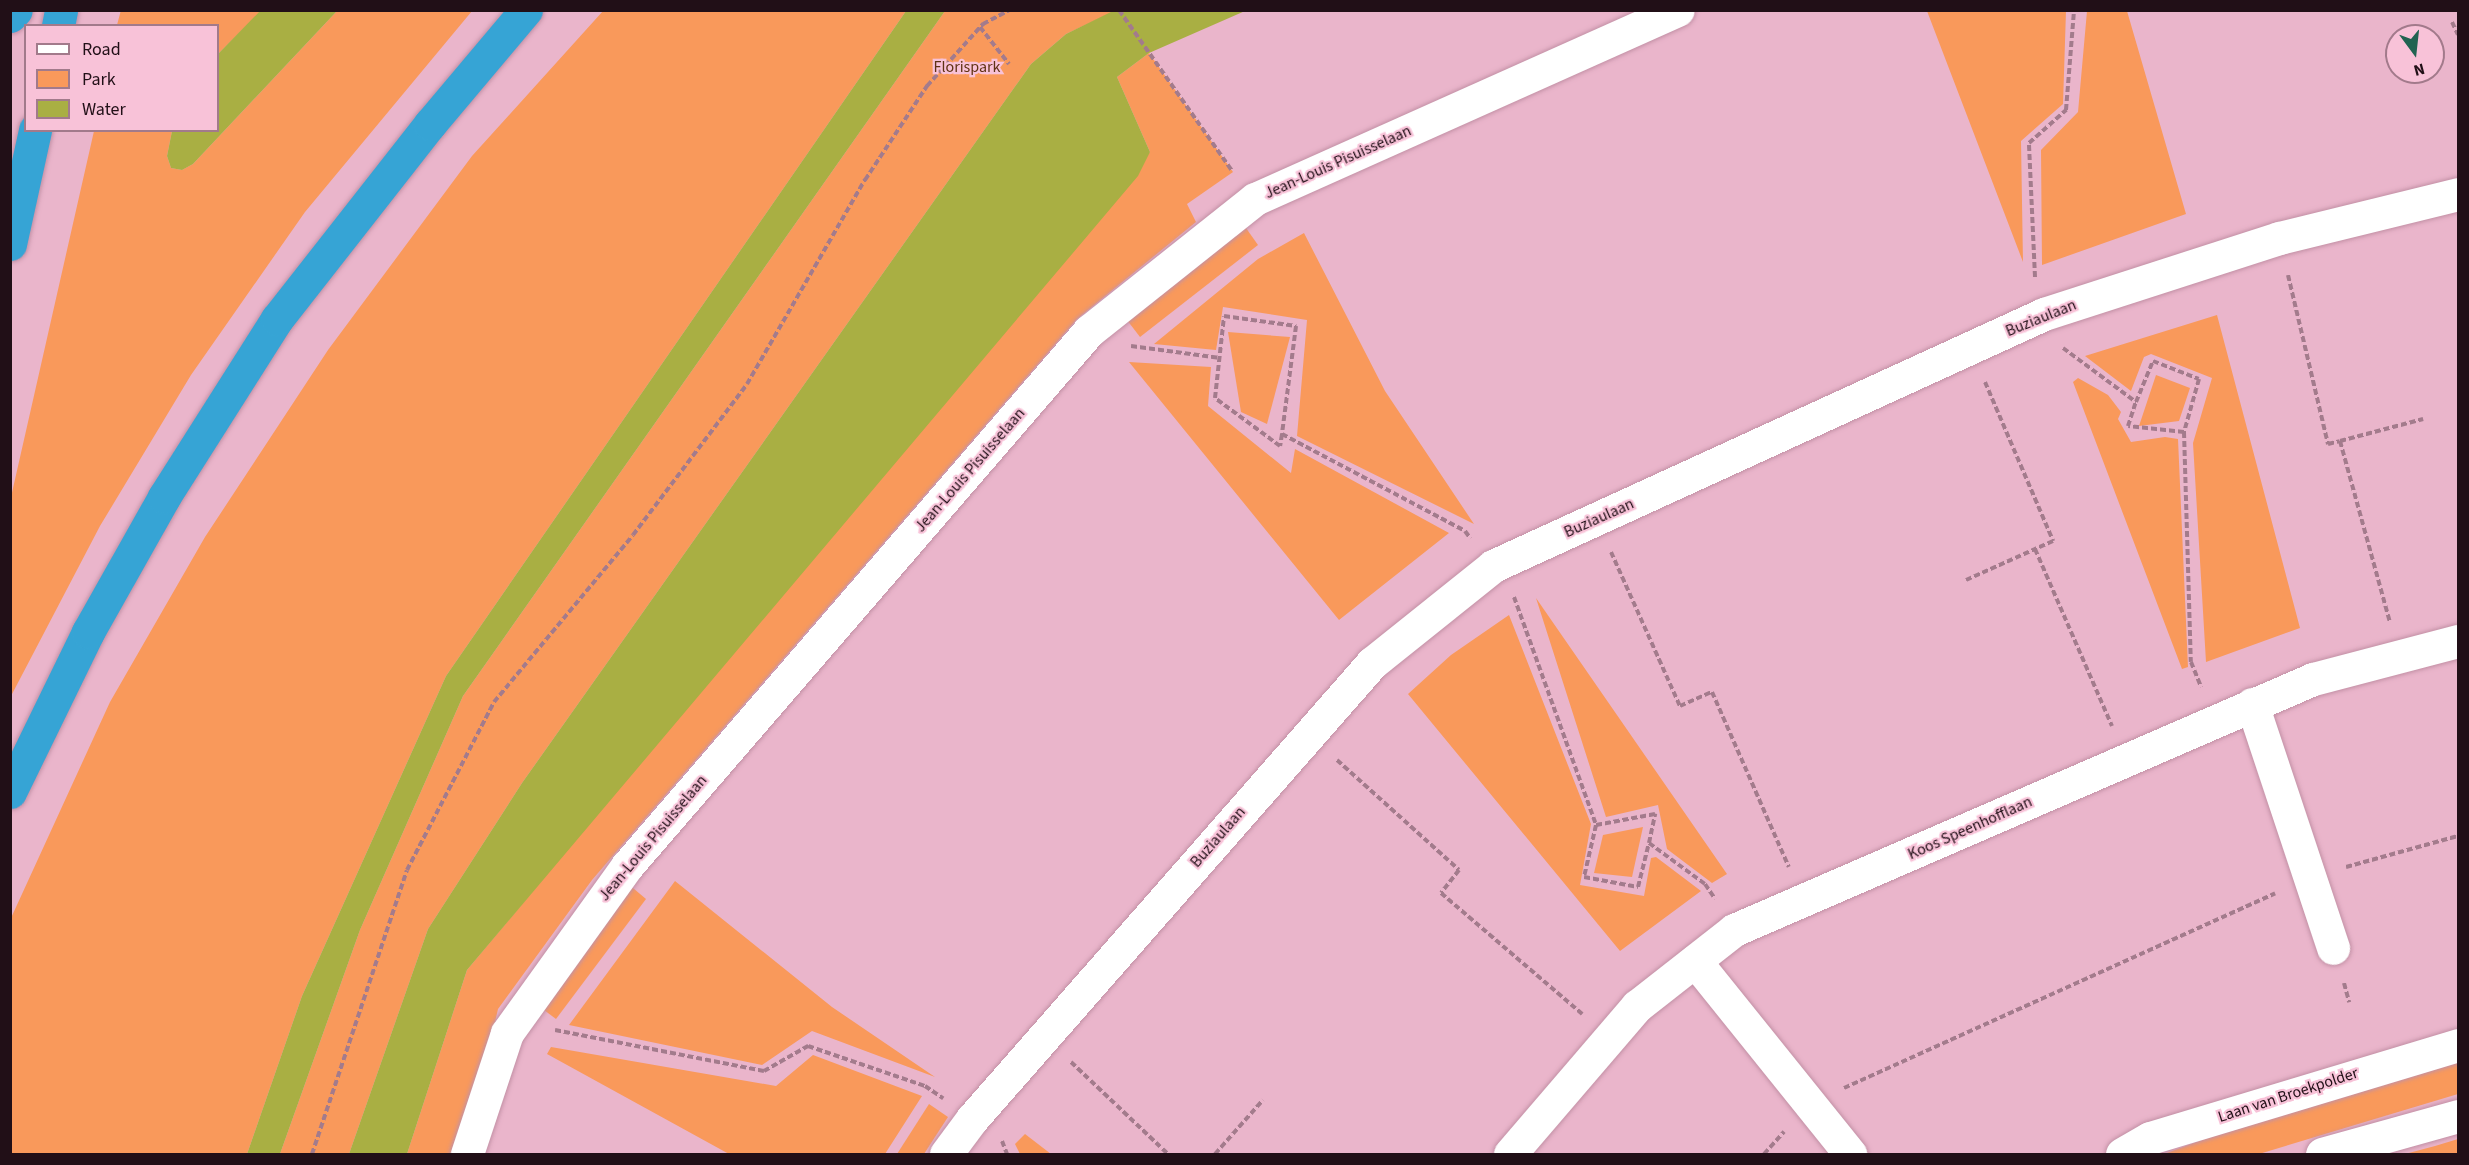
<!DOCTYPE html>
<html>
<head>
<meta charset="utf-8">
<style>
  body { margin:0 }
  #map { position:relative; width:2469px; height:1165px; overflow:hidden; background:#eab5cb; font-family:"Source Sans 3",sans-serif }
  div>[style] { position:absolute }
  .green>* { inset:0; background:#f9995b }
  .water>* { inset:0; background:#a9af43 }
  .path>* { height:4px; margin-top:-2px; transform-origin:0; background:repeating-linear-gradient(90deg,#a37b8c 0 6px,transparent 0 9px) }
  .roads { filter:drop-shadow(0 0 2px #c290a5) drop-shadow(0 0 2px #c290a5) }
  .minor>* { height:33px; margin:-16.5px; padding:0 16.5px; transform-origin:16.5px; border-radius:16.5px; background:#fff }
  .secondary>* { height:33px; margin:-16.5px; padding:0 16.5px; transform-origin:16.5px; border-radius:16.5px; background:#fff }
  .motorway>* { height:33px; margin:-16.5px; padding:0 16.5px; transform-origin:16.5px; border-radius:16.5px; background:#36a4d5 }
  span { translate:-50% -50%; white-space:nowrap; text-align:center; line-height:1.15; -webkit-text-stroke:4.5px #f8c2d8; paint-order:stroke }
  .park-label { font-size:16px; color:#5f3213 }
  .street-label { font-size:16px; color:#210f17 }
  .frame { position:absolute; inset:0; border:12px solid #210f17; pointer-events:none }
  .legend { position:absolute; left:24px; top:24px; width:195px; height:108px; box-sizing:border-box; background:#f8c2d8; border:2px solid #a27a8b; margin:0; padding:8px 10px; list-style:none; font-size:18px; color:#210f17 }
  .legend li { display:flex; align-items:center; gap:12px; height:30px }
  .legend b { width:30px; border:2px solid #a27a8b }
  .north { position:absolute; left:2385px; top:24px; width:60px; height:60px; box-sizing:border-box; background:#f8c2d8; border:2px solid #a27a8b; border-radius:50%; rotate:165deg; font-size:16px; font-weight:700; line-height:24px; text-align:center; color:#210f17 }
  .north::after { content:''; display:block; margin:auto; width:21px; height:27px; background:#216351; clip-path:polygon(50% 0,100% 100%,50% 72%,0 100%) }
</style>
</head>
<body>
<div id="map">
  <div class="green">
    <div style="clip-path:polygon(121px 10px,261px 10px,261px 11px,218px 54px,218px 26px,117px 25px)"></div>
    <div style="clip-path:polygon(337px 11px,472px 11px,305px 212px,191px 375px,100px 526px,11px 696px,11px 497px,94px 131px,172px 131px,167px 156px,171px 168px,182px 170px,193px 164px)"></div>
    <div style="clip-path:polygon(603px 11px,906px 11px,446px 676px,302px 996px,247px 1154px,11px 1154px,11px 918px,110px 702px,205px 537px,328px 350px,472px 156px)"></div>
    <div style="clip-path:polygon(945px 11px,1115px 11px,1066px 34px,1031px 64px,522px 783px,428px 929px,349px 1154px,280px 1154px,360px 930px,463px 696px)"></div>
    <div style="clip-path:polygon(1927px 11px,2066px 11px,2063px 104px,2021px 141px,2023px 262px)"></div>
    <div style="clip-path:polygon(2087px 11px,2127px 11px,2186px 214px,2042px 265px,2041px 150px,2078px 112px)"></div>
    <div style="clip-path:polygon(1149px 53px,1233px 172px,1187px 204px,1196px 222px,1077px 319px,592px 880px,498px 1009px,489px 1048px,453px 1154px,407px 1154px,467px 970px,1150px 152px,1117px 77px)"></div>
    <div style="clip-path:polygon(1246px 228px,1258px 245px,1140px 337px,1127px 320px)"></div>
    <div style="clip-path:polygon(1304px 233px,1385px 391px,1474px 524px,1297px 436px,1307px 320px,1223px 307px,1216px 350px,1154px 344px,1258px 259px)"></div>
    <div style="clip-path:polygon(2217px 315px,2300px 628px,2206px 662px,2193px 443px,2212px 378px,2151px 354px,2144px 357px,2131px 391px,2085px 356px)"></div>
    <div style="clip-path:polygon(1228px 332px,1290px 337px,1267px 424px,1241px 412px)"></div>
    <div style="clip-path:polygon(1129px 362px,1211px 367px,1208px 406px,1291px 473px,1295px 449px,1449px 533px,1339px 620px)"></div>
    <div style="clip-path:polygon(2156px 375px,2190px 388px,2179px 421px,2139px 426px)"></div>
    <div style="clip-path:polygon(2078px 378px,2108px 395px,2121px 412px,2118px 419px,2131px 442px,2165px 437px,2178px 439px,2188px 667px,2182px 669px,2073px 382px)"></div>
    <div style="clip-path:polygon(1536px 598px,1727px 874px,1712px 883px,1667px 849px,1658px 805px,1606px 817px)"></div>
    <div style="clip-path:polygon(1509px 615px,1591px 824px,1580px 885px,1644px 896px,1651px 858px,1656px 857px,1701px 891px,1620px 951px,1408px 694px,1451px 655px)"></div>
    <div style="clip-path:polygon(1643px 827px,1632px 877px,1594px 873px,1603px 835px)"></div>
    <div style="clip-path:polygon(675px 881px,832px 1007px,935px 1077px,812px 1031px,762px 1065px,569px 1025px)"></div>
    <div style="clip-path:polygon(627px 883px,646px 899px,556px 1019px,540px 1007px)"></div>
    <div style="clip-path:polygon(551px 1047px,776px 1086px,813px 1055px,922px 1096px,885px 1154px,729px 1154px,547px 1054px)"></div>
    <div style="clip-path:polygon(2458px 1059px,2458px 1094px,2259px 1154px,2164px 1154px,2297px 1105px)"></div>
    <div style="clip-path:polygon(929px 1104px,948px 1117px,924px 1154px,897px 1154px)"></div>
    <div style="clip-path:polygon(1025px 1134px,1051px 1154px,1020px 1154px,1015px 1144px)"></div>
    <div style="clip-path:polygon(2458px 1139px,2458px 1154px,2405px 1154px,2435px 1146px)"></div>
  </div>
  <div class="water">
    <div style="clip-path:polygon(261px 10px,337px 11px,193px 164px,182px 170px,171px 168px,167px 156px,172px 131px,218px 130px,218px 54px)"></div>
    <div style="clip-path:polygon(1115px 10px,1245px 11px,1149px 53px,1117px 77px,1150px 152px,1138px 176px,467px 970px,407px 1154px,349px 1154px,428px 929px,522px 783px,1031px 64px,1066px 34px)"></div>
    <div style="clip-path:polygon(906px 11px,945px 11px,463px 696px,360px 930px,280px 1154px,247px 1154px,302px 996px,446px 676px)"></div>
  </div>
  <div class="path">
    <div style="left:1119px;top:10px;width:197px;rotate:54.9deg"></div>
    <div style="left:2452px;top:22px;width:14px;rotate:65deg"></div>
    <div style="left:980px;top:27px;width:47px;rotate:51.9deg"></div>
    <div style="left:2288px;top:275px;width:174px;rotate:76.7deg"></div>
    <div style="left:2328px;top:444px;width:12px;rotate:-14deg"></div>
    <div style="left:2340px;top:441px;width:188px;rotate:74.6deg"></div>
    <div style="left:2035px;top:277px;width:134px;rotate:-92.6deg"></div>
    <div style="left:2029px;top:143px;width:50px;rotate:-41.7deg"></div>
    <div style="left:2066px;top:110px;width:100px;rotate:-85.4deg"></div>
    <div style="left:1131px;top:346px;width:90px;rotate:7.7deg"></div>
    <div style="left:2063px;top:348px;width:91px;rotate:36.5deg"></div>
    <div style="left:2136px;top:402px;width:44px;rotate:-67.5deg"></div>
    <div style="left:2153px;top:361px;width:49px;rotate:21.4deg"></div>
    <div style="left:2199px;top:379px;width:55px;rotate:105.8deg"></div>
    <div style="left:2184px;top:432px;width:56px;rotate:-173.9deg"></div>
    <div style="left:2128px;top:426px;width:25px;rotate:-72deg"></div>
    <div style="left:1985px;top:382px;width:173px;rotate:66.8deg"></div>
    <div style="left:2053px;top:541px;width:20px;rotate:156deg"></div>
    <div style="left:2035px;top:549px;width:193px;rotate:66.5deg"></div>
    <div style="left:2184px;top:432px;width:230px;rotate:88.3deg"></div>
    <div style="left:2191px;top:662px;width:27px;rotate:68deg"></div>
    <div style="left:1282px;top:434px;width:12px;rotate:99deg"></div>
    <div style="left:1280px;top:446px;width:81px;rotate:-143.6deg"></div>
    <div style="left:1215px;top:398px;width:82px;rotate:-83.7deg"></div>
    <div style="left:1224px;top:316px;width:73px;rotate:7.9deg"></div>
    <div style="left:1296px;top:326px;width:109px;rotate:97.4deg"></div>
    <div style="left:1282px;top:434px;width:207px;rotate:27.9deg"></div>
    <div style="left:1465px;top:531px;width:9px;rotate:54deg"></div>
    <div style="left:2340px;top:441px;width:86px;rotate:-14.8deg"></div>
    <div style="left:1611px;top:552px;width:169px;rotate:65.9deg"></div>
    <div style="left:1680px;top:706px;width:35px;rotate:-24deg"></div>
    <div style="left:1712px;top:692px;width:191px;rotate:66.3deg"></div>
    <div style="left:1966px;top:580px;width:76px;rotate:-24.2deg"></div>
    <div style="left:1514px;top:597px;width:242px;rotate:70.2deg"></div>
    <div style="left:1337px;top:760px;width:164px;rotate:42deg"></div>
    <div style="left:1459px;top:870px;width:29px;rotate:128deg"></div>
    <div style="left:1441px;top:893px;width:186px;rotate:40.6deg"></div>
    <div style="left:1649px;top:843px;width:30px;rotate:-78deg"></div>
    <div style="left:1655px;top:814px;width:60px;rotate:169.4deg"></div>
    <div style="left:1596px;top:825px;width:53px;rotate:103deg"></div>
    <div style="left:1584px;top:877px;width:55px;rotate:10.5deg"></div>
    <div style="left:1638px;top:887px;width:45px;rotate:-76deg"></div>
    <div style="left:1649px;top:843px;width:69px;rotate:36.2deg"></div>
    <div style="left:1705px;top:884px;width:18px;rotate:56deg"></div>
    <div style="left:2346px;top:867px;width:116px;rotate:-15.5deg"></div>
    <div style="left:2344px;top:983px;width:20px;rotate:75deg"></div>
    <div style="left:555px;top:1030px;width:213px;rotate:11.1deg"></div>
    <div style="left:764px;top:1071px;width:51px;rotate:-29.6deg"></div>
    <div style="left:808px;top:1046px;width:124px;rotate:18.9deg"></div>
    <div style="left:925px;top:1086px;width:22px;rotate:34deg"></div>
    <div style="left:1071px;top:1062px;width:134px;rotate:43.5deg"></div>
    <div style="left:1844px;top:1088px;width:473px;rotate:-24.3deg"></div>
    <div style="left:1002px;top:1141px;width:14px;rotate:69deg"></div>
    <div style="left:312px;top:1154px;width:299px;rotate:-71.5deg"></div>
    <div style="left:407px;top:870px;width:189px;rotate:-62.6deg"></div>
    <div style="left:494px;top:702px;width:217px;rotate:-50.2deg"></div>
    <div style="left:633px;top:535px;width:189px;rotate:-52.9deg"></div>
    <div style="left:747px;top:384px;width:236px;rotate:-60deg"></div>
    <div style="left:865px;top:180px;width:113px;rotate:-56.6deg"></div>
    <div style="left:927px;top:86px;width:84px;rotate:-47.9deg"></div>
    <div style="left:983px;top:24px;width:30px;rotate:-28deg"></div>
    <div style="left:1215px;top:1154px;width:72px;rotate:-48.4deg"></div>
    <div style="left:1764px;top:1154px;width:30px;rotate:-48deg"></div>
  </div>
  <div class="roads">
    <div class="minor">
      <div style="left:2252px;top:704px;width:257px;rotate:71.6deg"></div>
      <div style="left:1695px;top:961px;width:248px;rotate:51.2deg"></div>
      <div style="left:467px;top:1154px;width:127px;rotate:-71.7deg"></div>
      <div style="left:507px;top:1033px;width:206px;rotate:-54.3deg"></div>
      <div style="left:627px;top:866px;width:707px;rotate:-49.19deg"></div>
      <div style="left:1089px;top:331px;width:212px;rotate:-38.5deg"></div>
      <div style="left:1255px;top:199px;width:463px;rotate:-24.1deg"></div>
      <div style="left:946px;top:1154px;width:44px;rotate:-53.4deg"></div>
      <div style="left:972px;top:1119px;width:607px;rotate:-48.74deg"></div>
      <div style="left:1372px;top:663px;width:155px;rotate:-38.7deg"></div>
      <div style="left:1493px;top:566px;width:606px;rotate:-24.58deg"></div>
      <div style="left:2044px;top:314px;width:247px;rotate:-17.9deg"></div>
      <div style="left:2279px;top:238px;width:184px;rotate:-13.8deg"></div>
      <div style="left:1510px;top:1154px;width:195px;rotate:-49.4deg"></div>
      <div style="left:1637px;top:1006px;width:123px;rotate:-38.1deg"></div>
      <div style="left:1734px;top:930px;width:631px;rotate:-23.44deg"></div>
      <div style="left:2313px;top:679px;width:150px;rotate:-14.7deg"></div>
      <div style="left:2122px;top:1154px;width:32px;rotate:-30deg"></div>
      <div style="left:2150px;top:1138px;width:322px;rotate:-16.8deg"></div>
    </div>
    <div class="secondary">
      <div style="left:2322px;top:1154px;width:141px;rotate:-15.6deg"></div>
    </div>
    <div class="motorway">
      <div style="left:10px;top:16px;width:8px;rotate:-45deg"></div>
      <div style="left:58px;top:26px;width:16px;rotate:-79deg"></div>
      <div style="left:10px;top:244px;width:117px;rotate:-77.6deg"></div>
      <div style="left:10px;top:792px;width:178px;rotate:-64deg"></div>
      <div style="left:88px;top:632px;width:155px;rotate:-60.6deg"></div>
      <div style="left:164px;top:497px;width:211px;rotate:-57.6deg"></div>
      <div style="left:277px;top:319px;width:248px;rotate:-51.9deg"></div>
      <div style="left:430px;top:124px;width:149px;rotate:-49.9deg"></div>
    </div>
  </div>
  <div class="park-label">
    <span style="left:967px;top:67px">Florispark</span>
  </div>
  <div class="street-label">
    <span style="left:1338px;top:162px;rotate:-24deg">Jean-Louis Pisuisselaan</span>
    <span style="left:2041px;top:318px;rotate:-22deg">Buziaulaan</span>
    <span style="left:970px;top:470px;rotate:-49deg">Jean-Louis Pisuisselaan</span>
    <span style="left:1599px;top:518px;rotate:-24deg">Buziaulaan</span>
    <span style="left:1970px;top:828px;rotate:-24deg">Koos Speenhofflaan</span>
    <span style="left:1218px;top:837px;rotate:-49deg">Buziaulaan</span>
    <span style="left:653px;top:838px;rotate:-50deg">Jean-Louis Pisuisselaan</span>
    <span style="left:2288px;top:1095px;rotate:-18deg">Laan van Broekpolder</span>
  </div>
  <div class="frame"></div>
  <ul class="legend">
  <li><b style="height:8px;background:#fff"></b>Road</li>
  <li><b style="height:16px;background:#f9995b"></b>Park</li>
  <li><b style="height:16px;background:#a9af43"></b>Water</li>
  </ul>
  <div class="north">N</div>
</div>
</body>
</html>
